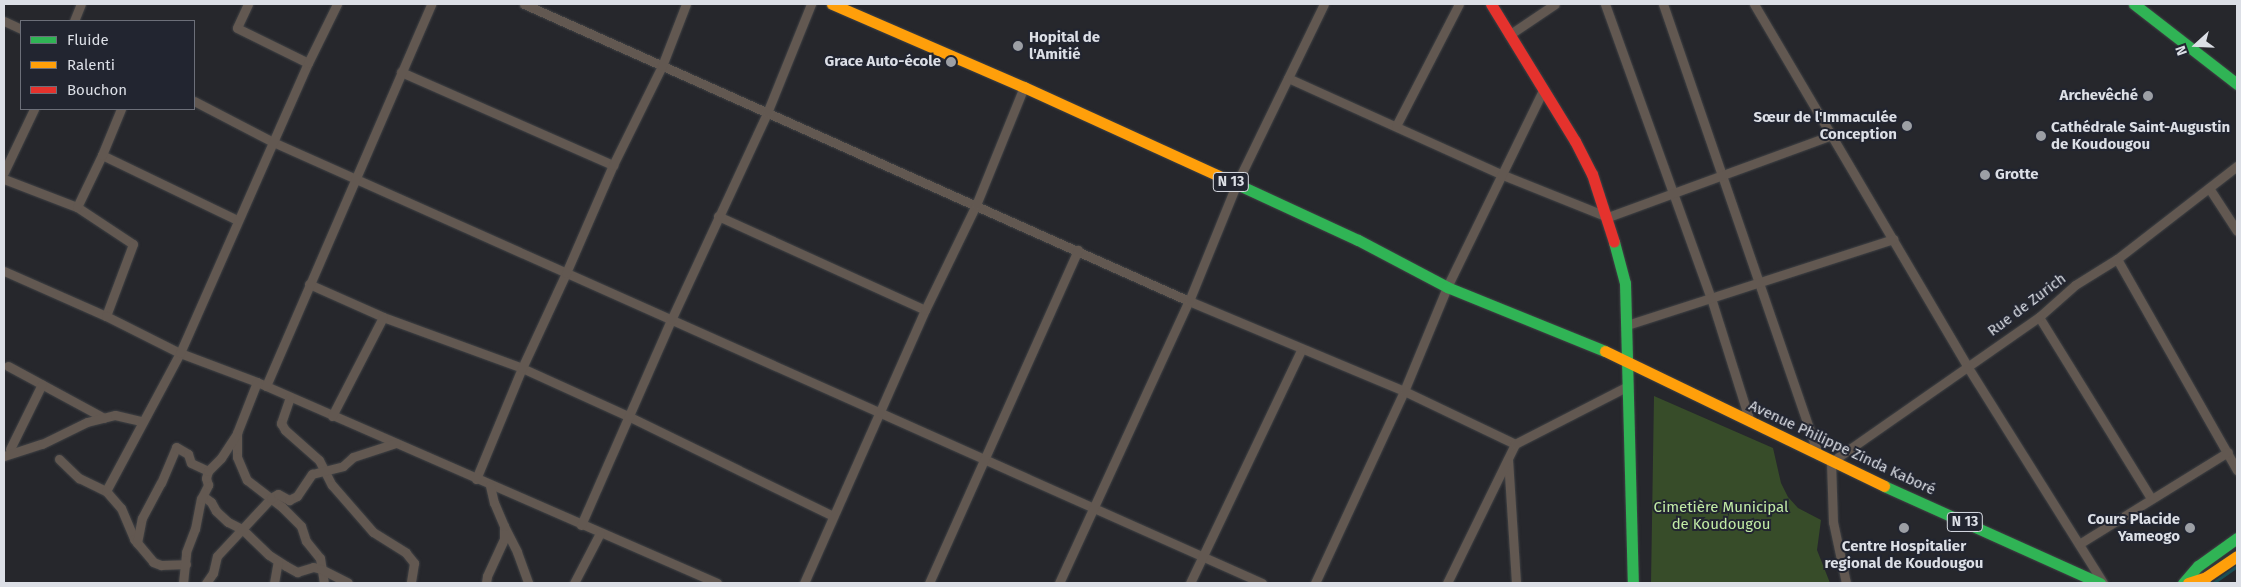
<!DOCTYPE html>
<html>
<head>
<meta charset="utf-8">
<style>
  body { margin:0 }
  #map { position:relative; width:2241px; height:587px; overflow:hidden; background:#26272c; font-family:"Fira Sans",sans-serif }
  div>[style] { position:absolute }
  .green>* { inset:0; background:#374c29 }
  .stream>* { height:2.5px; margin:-1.25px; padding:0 1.25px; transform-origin:1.25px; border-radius:1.25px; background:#1b4f55 }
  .roads { filter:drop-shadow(0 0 1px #404245) drop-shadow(0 0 1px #404245) }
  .street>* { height:9px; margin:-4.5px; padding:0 4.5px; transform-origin:4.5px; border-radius:4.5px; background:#625851 }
  .fast>* { height:11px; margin:-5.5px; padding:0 5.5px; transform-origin:5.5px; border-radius:5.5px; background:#30b455 }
  .slow>* { height:11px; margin:-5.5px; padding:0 5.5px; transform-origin:5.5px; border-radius:5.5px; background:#ff9f0a }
  .jam>* { height:11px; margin:-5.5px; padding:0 5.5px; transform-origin:5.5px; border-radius:5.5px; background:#e5322d }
  .dots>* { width:14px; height:14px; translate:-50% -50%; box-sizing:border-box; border:2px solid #222530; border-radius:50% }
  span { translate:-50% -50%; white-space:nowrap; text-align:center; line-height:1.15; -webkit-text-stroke:4px #222530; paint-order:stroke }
  .shield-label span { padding:1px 4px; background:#222530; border:1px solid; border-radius:4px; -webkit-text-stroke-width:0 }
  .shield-label { font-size:14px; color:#dcdfe6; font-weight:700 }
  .poi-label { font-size:15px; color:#dcdfe6; font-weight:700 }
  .left { translate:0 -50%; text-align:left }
  .right { translate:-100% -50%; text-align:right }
  .street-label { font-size:15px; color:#dcdfe6 }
  .park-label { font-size:15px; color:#c1eba5 }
  .frame { position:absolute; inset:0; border:5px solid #dcdfe6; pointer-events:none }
  .legend { position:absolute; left:20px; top:20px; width:175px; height:90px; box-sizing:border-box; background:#222530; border:1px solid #6c6f79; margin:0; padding:6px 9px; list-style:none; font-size:15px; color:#dcdfe6 }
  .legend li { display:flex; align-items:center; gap:10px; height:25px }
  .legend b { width:25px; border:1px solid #6c6f79 }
  .north { position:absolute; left:2171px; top:20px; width:50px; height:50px; -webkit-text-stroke:4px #222530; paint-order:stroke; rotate:250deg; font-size:14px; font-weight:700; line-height:20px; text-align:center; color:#dcdfe6 }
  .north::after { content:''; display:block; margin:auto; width:18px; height:22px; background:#dcdfe6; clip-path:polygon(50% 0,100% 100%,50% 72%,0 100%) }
</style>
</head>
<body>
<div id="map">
  <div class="green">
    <div style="clip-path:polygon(1654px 396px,1773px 448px,1781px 483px,1788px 497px,1798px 508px,1821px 520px,1817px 550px,1830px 583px,1651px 583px)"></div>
  </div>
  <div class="stream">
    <div style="left:2213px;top:583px;width:29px;rotate:-35deg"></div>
  </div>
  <div class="roads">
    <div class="street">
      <div style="left:248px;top:4px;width:26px;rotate:115deg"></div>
      <div style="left:237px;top:28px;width:79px;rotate:26.2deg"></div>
      <div style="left:524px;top:4px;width:728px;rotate:24.07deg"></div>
      <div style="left:1189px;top:301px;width:233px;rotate:22.7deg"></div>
      <div style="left:1404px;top:391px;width:123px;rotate:25.5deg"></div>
      <div style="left:1605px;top:4px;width:313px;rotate:70.2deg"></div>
      <div style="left:1711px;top:298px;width:130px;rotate:72.5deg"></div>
      <div style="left:1663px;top:4px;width:477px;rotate:71deg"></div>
      <div style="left:1754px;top:4px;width:420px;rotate:59.5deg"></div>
      <div style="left:1967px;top:366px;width:256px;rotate:57.9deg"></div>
      <div style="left:4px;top:21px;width:19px;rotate:25deg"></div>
      <div style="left:74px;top:21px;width:18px;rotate:-68deg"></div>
      <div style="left:1509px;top:35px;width:55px;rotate:-34deg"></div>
      <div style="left:401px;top:72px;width:232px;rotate:23.7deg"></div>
      <div style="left:1288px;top:78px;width:236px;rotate:24.3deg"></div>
      <div style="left:1503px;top:175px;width:113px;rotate:21.8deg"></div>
      <div style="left:1608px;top:217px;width:239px;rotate:-20.1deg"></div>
      <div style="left:194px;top:101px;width:89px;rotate:27.4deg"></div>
      <div style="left:273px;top:142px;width:1083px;rotate:24.03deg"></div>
      <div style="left:1396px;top:126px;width:137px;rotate:-62.7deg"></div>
      <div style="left:102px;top:155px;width:150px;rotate:25.7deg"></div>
      <div style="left:4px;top:172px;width:70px;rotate:-64.5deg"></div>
      <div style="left:4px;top:179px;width:78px;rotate:21deg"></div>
      <div style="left:77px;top:207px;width:67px;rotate:33.5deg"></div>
      <div style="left:133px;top:244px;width:77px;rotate:110.6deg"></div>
      <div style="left:2209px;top:188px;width:51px;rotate:56.9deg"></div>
      <div style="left:77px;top:207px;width:58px;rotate:-64.3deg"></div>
      <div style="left:102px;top:155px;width:50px;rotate:-67.6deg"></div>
      <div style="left:718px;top:216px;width:227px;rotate:24.4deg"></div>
      <div style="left:2117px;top:259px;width:243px;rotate:60.4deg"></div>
      <div style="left:4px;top:271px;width:111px;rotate:23.8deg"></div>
      <div style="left:106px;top:316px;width:83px;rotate:26.6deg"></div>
      <div style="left:180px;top:353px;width:82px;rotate:20.6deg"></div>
      <div style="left:257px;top:382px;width:502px;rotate:23.6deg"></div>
      <div style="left:309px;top:284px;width:81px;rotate:24deg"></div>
      <div style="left:383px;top:317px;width:148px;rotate:20.1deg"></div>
      <div style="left:522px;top:368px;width:119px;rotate:24.4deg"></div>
      <div style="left:630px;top:417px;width:226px;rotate:26deg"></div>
      <div style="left:2039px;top:317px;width:213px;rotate:58.3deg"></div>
      <div style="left:1627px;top:325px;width:280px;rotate:-17.9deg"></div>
      <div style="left:8px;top:366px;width:109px;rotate:28.4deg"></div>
      <div style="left:257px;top:382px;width:55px;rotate:111.4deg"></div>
      <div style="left:237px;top:433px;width:24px;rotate:90deg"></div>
      <div style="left:237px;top:457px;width:25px;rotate:67deg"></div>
      <div style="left:247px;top:480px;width:44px;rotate:37.6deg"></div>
      <div style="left:282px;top:507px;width:27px;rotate:45deg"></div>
      <div style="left:301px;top:526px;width:16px;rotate:72deg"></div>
      <div style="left:306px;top:541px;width:22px;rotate:51deg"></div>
      <div style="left:320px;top:558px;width:25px;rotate:81deg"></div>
      <div style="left:266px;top:386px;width:416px;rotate:-66.6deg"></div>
      <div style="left:290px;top:397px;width:28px;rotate:109deg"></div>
      <div style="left:281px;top:423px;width:8px;rotate:60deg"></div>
      <div style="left:285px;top:430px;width:45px;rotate:41.4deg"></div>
      <div style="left:319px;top:460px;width:28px;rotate:63deg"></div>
      <div style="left:332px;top:485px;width:62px;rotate:48.9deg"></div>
      <div style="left:373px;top:532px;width:39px;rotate:32deg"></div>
      <div style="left:406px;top:553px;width:13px;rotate:51deg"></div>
      <div style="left:414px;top:563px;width:20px;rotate:99deg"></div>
      <div style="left:332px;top:416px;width:111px;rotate:-62.7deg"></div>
      <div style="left:10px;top:449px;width:72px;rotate:-63.8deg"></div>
      <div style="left:4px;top:456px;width:40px;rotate:-18deg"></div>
      <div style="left:42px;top:444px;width:50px;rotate:-26.1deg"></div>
      <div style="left:87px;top:422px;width:29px;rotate:-14deg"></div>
      <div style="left:115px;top:415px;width:28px;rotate:13deg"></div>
      <div style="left:59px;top:459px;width:28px;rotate:44deg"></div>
      <div style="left:79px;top:478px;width:30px;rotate:26deg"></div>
      <div style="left:106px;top:491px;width:23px;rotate:49deg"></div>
      <div style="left:121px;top:508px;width:34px;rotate:67deg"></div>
      <div style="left:134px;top:539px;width:30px;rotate:50deg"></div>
      <div style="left:153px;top:562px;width:9px;rotate:21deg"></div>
      <div style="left:161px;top:565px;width:25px;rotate:-2deg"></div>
      <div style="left:1508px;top:459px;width:124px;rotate:86.3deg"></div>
      <div style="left:476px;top:479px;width:120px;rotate:-67.5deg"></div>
      <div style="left:522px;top:368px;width:105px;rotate:-65.1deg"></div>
      <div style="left:566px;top:273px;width:118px;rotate:-66.5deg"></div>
      <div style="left:613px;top:165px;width:110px;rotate:-63.7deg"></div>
      <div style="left:662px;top:66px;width:66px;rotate:-68.8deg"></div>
      <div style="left:106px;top:491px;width:157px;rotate:-61.8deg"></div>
      <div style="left:180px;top:353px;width:317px;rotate:-66.2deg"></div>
      <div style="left:308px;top:63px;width:66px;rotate:-63.8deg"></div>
      <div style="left:203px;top:496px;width:10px;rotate:37deg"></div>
      <div style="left:211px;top:502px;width:10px;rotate:61deg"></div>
      <div style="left:216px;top:511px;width:16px;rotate:43deg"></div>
      <div style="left:228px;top:522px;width:16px;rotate:27deg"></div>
      <div style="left:242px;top:529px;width:37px;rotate:44deg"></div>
      <div style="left:269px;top:555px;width:20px;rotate:33deg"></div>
      <div style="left:286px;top:566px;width:13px;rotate:29deg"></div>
      <div style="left:297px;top:572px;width:17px;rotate:-17deg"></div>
      <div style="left:313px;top:567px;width:8px;rotate:14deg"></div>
      <div style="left:321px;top:569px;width:30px;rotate:27deg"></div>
      <div style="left:581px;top:525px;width:224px;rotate:-66.3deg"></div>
      <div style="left:671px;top:320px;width:228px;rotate:-65.1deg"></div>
      <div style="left:767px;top:113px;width:118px;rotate:-68deg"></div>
      <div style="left:504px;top:526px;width:29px;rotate:63deg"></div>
      <div style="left:517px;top:552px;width:33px;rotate:70deg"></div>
      <div style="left:137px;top:543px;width:25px;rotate:-79deg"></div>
      <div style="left:142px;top:518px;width:40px;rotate:-62deg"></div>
      <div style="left:161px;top:483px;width:39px;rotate:-67deg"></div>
      <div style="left:176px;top:447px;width:14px;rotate:30deg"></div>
      <div style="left:188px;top:454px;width:9px;rotate:72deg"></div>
      <div style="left:191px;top:463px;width:19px;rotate:25deg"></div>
      <div style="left:2079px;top:544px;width:175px;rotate:-31.7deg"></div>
      <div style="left:183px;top:583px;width:31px;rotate:-84deg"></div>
      <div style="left:186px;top:552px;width:25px;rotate:-69deg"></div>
      <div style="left:195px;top:529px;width:31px;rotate:-79deg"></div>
      <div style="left:201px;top:499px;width:16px;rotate:-63deg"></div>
      <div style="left:208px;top:485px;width:7px;rotate:-106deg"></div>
      <div style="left:206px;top:478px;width:7px;rotate:-74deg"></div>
      <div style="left:208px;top:471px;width:18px;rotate:-45deg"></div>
      <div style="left:221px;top:458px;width:30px;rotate:-57deg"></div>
      <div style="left:206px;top:583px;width:12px;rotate:-55deg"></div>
      <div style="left:213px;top:573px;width:17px;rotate:-77deg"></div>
      <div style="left:217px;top:556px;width:79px;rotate:-47deg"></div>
      <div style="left:271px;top:498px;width:8px;rotate:-30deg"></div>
      <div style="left:278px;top:494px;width:13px;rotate:29deg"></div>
      <div style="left:289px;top:500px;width:9px;rotate:-27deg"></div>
      <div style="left:297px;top:496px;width:27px;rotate:-56deg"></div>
      <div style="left:312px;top:474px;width:32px;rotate:-14deg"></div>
      <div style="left:343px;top:466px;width:13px;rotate:-42deg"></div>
      <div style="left:353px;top:457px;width:45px;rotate:-18deg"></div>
      <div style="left:274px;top:583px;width:22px;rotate:-80deg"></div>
      <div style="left:486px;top:583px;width:7px;rotate:-82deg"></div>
      <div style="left:487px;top:576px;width:41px;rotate:-65.3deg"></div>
      <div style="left:504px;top:539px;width:13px;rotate:-90deg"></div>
      <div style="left:504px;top:526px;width:25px;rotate:-113deg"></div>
      <div style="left:494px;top:503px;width:18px;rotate:-103deg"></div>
      <div style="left:574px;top:583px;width:56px;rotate:-62.5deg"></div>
      <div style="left:804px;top:583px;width:299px;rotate:-66.1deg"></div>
      <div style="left:925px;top:310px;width:117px;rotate:-64.1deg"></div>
      <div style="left:976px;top:205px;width:127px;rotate:-67.9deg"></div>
      <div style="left:929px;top:583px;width:365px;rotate:-65.9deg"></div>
      <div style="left:1059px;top:583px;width:311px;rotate:-65.3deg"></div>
      <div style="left:1189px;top:301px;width:125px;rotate:-67.9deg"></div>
      <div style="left:1236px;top:185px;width:201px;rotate:-64.1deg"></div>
      <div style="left:1190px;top:583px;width:258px;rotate:-64.5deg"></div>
      <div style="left:1315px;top:583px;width:212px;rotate:-65.1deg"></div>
      <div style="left:1404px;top:391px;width:113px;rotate:-67.5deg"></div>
      <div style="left:1447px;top:287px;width:219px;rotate:-64deg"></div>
      <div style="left:1447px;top:583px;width:155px;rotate:-63.9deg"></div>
      <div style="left:1515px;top:444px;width:127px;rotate:-27.2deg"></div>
      <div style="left:1846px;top:583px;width:62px;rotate:-102deg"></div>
      <div style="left:1833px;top:522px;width:60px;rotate:-91.9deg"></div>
      <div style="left:1831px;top:462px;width:254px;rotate:-34.9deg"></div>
      <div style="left:2039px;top:317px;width:48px;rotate:-41.6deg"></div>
      <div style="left:2075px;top:285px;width:49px;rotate:-31.8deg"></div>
      <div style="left:2117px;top:259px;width:152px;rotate:-37.8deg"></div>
    </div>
    <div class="fast">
      <div style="left:2134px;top:4px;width:130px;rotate:37.8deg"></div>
      <div style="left:1228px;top:180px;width:143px;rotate:24.8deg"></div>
      <div style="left:1358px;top:240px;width:101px;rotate:27.8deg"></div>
      <div style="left:1447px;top:287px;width:170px;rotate:22.1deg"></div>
      <div style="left:1614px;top:242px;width:42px;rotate:75deg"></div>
      <div style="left:1625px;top:283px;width:300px;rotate:88.5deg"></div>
      <div style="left:1884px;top:486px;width:237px;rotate:24.2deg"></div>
      <div style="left:2183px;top:583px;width:23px;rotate:-49deg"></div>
      <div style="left:2198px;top:566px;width:48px;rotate:-35.7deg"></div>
    </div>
    <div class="slow">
      <div style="left:832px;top:4px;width:209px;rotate:23.4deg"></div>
      <div style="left:1024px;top:87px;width:224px;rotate:24.5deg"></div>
      <div style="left:1605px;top:351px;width:310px;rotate:25.8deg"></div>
      <div style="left:2188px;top:583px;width:19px;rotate:-18deg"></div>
      <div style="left:2206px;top:577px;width:37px;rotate:-34deg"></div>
    </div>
    <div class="jam">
      <div style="left:1491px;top:4px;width:161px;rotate:58.5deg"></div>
      <div style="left:1575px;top:141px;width:37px;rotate:63deg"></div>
      <div style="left:1592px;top:174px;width:71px;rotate:72.1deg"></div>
    </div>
  </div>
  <div class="dots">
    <div style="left:1018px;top:46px;background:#9c9fa5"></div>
    <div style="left:951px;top:62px;background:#9c9fa5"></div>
    <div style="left:2148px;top:96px;background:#9c9fa5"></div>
    <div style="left:1907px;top:126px;background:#9c9fa5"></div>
    <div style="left:2041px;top:136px;background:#9c9fa5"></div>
    <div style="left:1985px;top:175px;background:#9c9fa5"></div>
    <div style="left:1904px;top:528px;background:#9c9fa5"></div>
    <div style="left:2190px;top:528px;background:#9c9fa5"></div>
  </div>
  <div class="shield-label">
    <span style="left:1231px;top:182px">N 13</span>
    <span style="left:1965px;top:522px">N 13</span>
  </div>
  <div class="poi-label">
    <span class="left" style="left:1029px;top:46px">Hopital de<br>l'Amitié</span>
    <span class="right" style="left:941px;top:62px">Grace Auto-école</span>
    <span class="right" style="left:2138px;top:96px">Archevêché</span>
    <span class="right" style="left:1897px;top:126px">Sœur de l'Immaculée<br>Conception</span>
    <span class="left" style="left:2051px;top:136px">Cathédrale Saint-Augustin<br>de Koudougou</span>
    <span class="left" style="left:1995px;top:175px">Grotte</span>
    <span class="right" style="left:2180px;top:528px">Cours Placide<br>Yameogo</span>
    <span style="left:1904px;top:555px">Centre Hospitalier<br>regional de Koudougou</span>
  </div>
  <div class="street-label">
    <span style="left:2027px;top:305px;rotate:-37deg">Rue de Zurich</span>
    <span style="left:1842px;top:448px;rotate:25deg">Avenue Philippe Zinda Kaboré</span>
  </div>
  <div class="park-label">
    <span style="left:1721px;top:516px">Cimetière Municipal<br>de Koudougou</span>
  </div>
  <div class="frame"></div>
  <ul class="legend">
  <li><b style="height:6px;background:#30b455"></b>Fluide</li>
  <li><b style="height:6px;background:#ff9f0a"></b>Ralenti</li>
  <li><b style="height:6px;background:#e5322d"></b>Bouchon</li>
  </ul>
  <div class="north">N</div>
</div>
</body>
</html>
